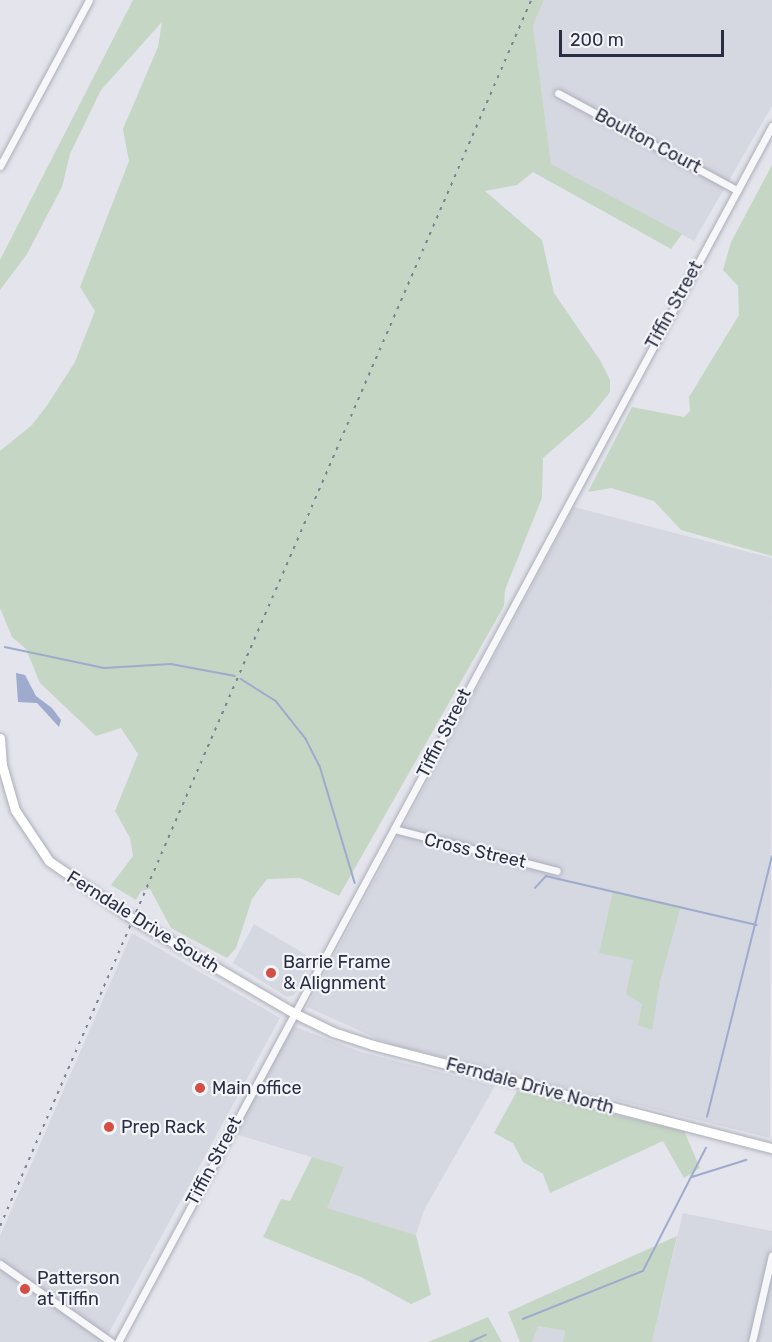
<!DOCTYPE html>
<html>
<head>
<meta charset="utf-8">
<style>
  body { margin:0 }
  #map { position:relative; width:772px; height:1342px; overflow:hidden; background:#e4e5ec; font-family:Rubik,sans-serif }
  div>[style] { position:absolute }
  .built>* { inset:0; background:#d5d7e1 }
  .green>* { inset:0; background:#c5d6c4 }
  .water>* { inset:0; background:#9eabcd }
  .stream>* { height:1.5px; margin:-0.75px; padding:0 0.75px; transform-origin:0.75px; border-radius:0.75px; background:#9eabcd }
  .roads { filter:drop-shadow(0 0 2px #acaeba) drop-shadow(0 0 2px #acaeba) }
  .minor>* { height:7px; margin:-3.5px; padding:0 3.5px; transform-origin:3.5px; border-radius:3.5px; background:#f7f7fa }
  .major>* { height:9px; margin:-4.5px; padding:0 4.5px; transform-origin:4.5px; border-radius:4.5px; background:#fff }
  .rail>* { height:1.5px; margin-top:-0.75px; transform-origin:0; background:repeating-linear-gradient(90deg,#7c8196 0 3px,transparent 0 9px) }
  .dots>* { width:16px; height:16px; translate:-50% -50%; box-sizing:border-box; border:3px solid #f4f5f9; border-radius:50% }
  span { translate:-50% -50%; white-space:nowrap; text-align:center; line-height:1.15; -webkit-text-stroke:4.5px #f4f5f9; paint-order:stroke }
  .street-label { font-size:18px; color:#2a2e45 }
  .poi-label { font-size:18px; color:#2a2e45 }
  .left { translate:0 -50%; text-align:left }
  .scale { position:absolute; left:559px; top:30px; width:165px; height:27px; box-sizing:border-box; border:3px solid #2a2e45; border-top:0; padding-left:8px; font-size:18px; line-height:21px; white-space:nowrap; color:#2a2e45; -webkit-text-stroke:4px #f4f5f9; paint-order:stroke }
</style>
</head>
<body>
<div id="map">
  <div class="built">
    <div style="clip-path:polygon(544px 0,772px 0,772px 106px,694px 241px,551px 164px,533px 25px)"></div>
    <div style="clip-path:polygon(574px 507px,772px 558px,770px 1138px,389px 1044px,307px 1007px)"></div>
    <div style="clip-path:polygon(254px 924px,315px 960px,294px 995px,287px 997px,233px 963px)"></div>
    <div style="clip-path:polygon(132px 933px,280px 1018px,104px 1342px,0 1342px,0 1236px)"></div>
    <div style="clip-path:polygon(293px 1026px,361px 1052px,495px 1086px,424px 1210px,416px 1235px,326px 1208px,344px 1167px,235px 1134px)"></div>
    <div style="clip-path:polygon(683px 1213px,772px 1231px,772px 1342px,652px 1342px)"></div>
    <div style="clip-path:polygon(538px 1326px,565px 1331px,563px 1342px,532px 1342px)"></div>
  </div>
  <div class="green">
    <div style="clip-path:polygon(133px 0,544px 0,533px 25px,551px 164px,682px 234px,671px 249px,533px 172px,517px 185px,485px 191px,542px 240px,554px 293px,600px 360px,610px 380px,610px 392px,590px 417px,543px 458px,542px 498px,505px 590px,504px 606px,339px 896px,300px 878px,267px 879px,252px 899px,236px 948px,227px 958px,171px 928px,150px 889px,141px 891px,136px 900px,111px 885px,133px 856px,130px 838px,115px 811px,138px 754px,121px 728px,96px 736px,40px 683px,26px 649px,12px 637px,0 608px,0 451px,32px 425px,48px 404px,75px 362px,95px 311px,80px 287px,129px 161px,123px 129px,158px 47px,162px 22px,101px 90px,70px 154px,62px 187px,27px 254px,0 290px,0 260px)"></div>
    <div style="clip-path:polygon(772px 165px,772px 556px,681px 530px,654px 501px,611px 488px,588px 492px,632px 407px,684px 417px,690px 411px,689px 397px,739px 315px,738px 286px,723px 270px,731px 242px)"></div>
    <div style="clip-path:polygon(613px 892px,681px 906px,660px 981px,652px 1030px,638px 1025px,642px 1004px,626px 994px,633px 960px,599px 953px)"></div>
    <div style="clip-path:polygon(517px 1091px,684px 1131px,700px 1168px,684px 1178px,663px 1141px,550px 1193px,543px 1174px,523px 1162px,513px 1143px,494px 1133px)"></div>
    <div style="clip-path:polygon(312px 1157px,344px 1167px,327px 1208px,416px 1235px,431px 1295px,411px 1304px,361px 1277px,263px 1237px,281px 1199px,290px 1201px)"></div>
    <div style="clip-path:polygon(677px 1236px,652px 1342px,563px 1342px,565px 1331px,538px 1326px,532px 1342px,520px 1342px,508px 1312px)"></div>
    <div style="clip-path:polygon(488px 1317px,502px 1342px,428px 1342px,455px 1331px)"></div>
  </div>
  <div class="water">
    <div style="clip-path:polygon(16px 673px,25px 675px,36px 696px,52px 708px,61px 720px,59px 727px,37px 703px,18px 702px)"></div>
  </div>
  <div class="stream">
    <div style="left:5px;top:647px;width:101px;rotate:12deg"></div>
    <div style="left:104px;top:668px;width:67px;rotate:-3.4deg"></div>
    <div style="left:171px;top:664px;width:65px;rotate:10.6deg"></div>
    <div style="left:241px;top:679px;width:41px;rotate:32.2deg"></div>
    <div style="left:276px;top:701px;width:48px;rotate:51.7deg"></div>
    <div style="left:306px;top:739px;width:30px;rotate:63deg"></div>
    <div style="left:320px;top:766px;width:122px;rotate:73.3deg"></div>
    <div style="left:535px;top:888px;width:16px;rotate:-47deg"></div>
    <div style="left:546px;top:876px;width:216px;rotate:13.1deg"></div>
    <div style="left:707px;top:1117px;width:268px;rotate:-76deg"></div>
    <div style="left:692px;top:1177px;width:57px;rotate:-17.5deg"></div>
    <div style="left:523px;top:1319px;width:129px;rotate:-21.8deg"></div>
    <div style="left:643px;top:1271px;width:138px;rotate:-62.9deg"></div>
    <div style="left:470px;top:1342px;width:17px;rotate:-24deg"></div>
  </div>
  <div class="roads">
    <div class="minor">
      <div style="left:558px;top:93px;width:204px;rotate:28.5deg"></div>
      <div style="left:0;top:166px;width:188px;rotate:-61.8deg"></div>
      <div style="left:394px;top:829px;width:168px;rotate:14.4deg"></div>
      <div style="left:0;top:1264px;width:136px;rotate:35.1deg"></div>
      <div style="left:118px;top:1342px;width:1381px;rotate:-61.73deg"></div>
      <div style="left:752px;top:1342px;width:89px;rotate:-77.1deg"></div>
    </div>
    <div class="major">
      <div style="left:0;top:738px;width:27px;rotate:86deg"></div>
      <div style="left:2px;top:765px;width:47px;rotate:73.9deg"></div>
      <div style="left:15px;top:810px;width:61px;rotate:56.3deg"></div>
      <div style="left:49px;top:861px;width:102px;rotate:34.6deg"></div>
      <div style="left:133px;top:919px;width:184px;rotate:30.3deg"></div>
      <div style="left:292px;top:1012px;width:46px;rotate:26deg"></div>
      <div style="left:333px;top:1032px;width:42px;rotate:18deg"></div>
      <div style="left:373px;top:1045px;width:412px;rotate:14.5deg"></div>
    </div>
  </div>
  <div class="rail">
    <div style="left:0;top:1226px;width:1336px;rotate:-66.58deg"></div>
  </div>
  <div class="dots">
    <div style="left:271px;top:973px;background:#d54e45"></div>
    <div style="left:200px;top:1088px;background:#d54e45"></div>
    <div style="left:109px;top:1127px;background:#d54e45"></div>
    <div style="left:25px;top:1289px;background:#d54e45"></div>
  </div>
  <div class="street-label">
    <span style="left:648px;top:141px;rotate:28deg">Boulton Court</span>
    <span style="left:674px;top:305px;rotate:-61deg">Tiffin Street</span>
    <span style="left:444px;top:733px;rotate:-63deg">Tiffin Street</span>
    <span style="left:475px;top:851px;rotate:13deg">Cross Street</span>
    <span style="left:143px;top:922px;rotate:32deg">Ferndale Drive South</span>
    <span style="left:530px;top:1086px;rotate:15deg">Ferndale Drive North</span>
    <span style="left:214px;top:1161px;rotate:-62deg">Tiffin Street</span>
  </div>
  <div class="poi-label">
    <span class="left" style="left:283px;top:973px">Barrie Frame<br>&amp; Alignment</span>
    <span class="left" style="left:212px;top:1088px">Main office</span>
    <span class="left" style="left:121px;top:1127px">Prep Rack</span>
    <span class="left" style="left:37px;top:1289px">Patterson<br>at Tiffin</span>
  </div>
  <div class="scale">200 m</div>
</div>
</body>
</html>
